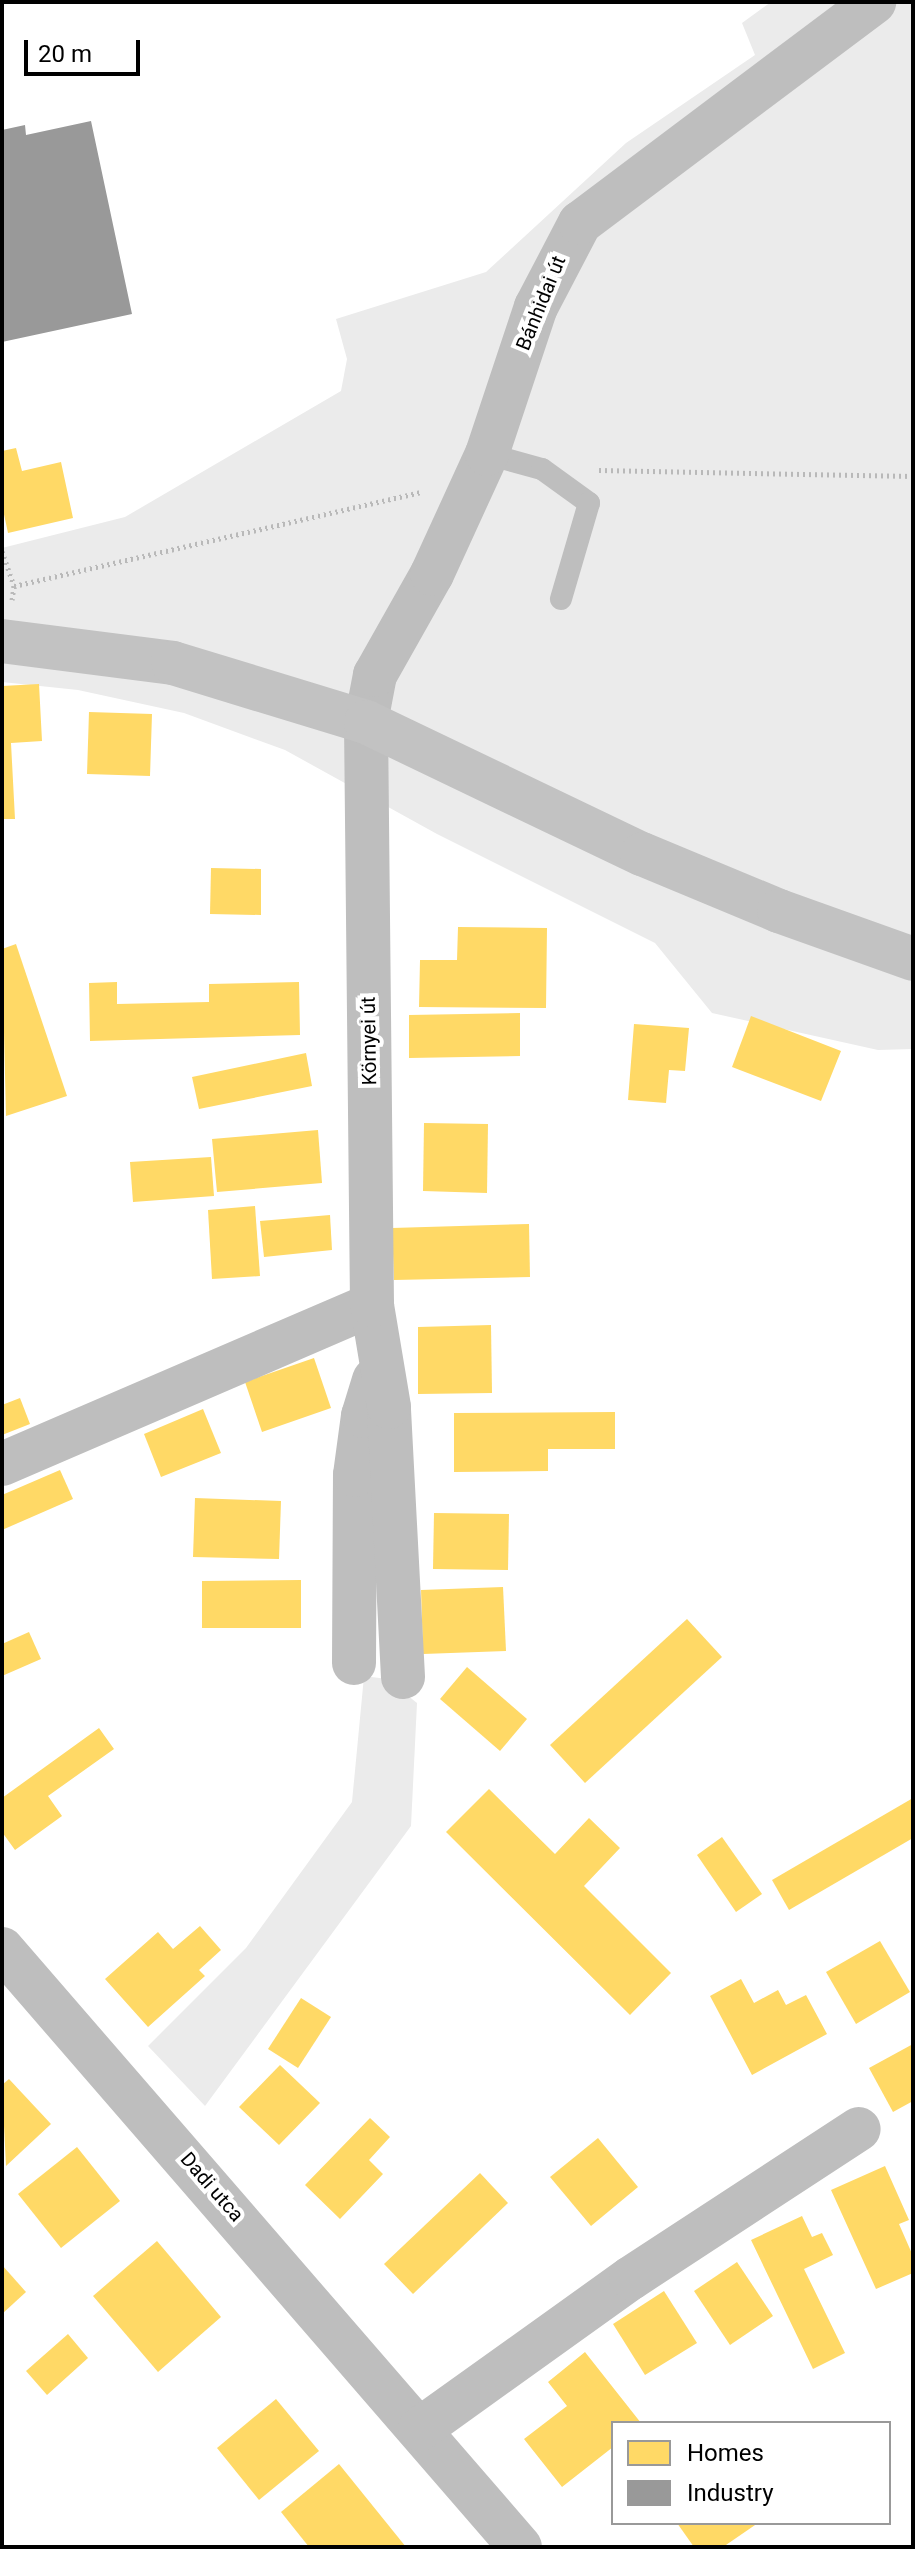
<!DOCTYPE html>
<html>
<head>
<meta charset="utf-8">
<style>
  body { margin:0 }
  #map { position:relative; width:915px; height:2549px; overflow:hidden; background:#fff; font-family:Roboto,sans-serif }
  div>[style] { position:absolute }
  .green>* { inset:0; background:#ebebeb }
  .homes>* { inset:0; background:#ffd966 }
  .industry>* { inset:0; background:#999 }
  .path>* { height:5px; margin-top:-2.5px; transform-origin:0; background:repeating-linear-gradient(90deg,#b9b9b9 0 2px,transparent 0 6px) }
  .service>* { height:22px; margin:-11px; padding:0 11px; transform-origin:11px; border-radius:11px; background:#bebebe }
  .minor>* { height:44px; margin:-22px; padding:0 22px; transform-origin:22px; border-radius:22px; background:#bebebe }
  .secondary>* { height:44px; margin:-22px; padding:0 22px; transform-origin:22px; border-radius:22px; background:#c2c2c2 }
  span { translate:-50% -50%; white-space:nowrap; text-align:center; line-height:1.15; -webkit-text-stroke:8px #fff; paint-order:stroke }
  .street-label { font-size:20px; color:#000 }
  .frame { position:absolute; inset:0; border:4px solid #000; pointer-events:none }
  .legend { position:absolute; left:611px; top:2421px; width:280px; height:104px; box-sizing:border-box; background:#fff; border:2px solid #999; margin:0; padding:10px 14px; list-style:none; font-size:24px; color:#000 }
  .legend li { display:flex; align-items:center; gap:16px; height:40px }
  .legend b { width:40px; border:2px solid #999 }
  .scale { position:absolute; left:24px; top:40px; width:116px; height:36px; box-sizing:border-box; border:4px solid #000; border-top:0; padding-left:10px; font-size:24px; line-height:28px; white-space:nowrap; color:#000; -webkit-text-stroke:6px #fff; paint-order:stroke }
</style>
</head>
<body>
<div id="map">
  <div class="green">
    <div style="clip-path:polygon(771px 2px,913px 2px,913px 1049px,878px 1050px,712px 1013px,655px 943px,437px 834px,285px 750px,184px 713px,78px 690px,2px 682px,2px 548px,125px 517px,341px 391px,347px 359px,336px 319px,486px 272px,626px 143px,755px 55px,742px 23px)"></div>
    <div style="clip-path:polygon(364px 1676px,387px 1679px,417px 1703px,411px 1826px,205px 2106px,148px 2046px,246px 1948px,352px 1802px)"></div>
  </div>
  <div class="homes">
    <div style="clip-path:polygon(16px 448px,22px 471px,61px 462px,73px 518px,8px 533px,2px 505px,2px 451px)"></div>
    <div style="clip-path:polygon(39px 684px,42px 741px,11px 743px,15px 819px,2px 819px,2px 686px)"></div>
    <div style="clip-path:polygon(89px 712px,152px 714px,150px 776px,87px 774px)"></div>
    <div style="clip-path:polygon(211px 868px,261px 869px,261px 915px,210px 914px)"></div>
    <div style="clip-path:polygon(458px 927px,547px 928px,546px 1008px,419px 1007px,420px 960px,457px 960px)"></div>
    <div style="clip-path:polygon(16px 944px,67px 1096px,6px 1116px,2px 949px)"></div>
    <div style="clip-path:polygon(117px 982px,117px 1004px,209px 1002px,209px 984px,299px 982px,300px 1035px,90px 1041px,89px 983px)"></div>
    <div style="clip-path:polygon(520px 1013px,520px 1056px,409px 1058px,409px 1015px)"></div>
    <div style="clip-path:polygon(751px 1016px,841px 1051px,821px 1101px,732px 1067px)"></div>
    <div style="clip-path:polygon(634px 1024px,689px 1028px,685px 1071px,669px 1070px,666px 1103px,628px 1100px)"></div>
    <div style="clip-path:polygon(306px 1053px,312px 1086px,199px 1109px,192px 1077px)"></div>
    <div style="clip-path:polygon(424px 1123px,488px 1124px,487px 1193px,423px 1191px)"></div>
    <div style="clip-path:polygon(318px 1130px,322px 1183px,217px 1192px,212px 1139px)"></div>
    <div style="clip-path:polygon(211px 1157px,214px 1196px,133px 1202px,130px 1162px)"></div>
    <div style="clip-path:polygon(255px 1206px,260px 1276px,212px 1279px,208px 1210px)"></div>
    <div style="clip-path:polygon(330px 1215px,332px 1250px,264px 1257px,260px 1221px)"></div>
    <div style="clip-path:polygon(529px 1224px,530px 1277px,394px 1280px,392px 1228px)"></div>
    <div style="clip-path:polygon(491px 1325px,492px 1393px,418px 1394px,418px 1327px)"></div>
    <div style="clip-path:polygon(314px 1358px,331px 1408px,262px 1432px,245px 1382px)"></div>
    <div style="clip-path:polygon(20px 1398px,30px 1424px,2px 1435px,2px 1405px)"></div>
    <div style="clip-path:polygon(203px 1409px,221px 1453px,161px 1477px,144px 1434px)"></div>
    <div style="clip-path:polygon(615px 1412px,615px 1449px,548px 1449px,548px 1471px,454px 1472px,454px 1413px)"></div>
    <div style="clip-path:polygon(60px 1470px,73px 1499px,2px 1530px,2px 1495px)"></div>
    <div style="clip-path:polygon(195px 1498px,281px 1501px,279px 1559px,193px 1557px)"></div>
    <div style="clip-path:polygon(434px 1513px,509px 1514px,508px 1570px,433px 1569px)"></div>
    <div style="clip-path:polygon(301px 1580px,301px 1628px,202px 1628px,202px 1581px)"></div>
    <div style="clip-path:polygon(503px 1587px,506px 1651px,423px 1654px,421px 1590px)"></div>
    <div style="clip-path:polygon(687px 1619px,722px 1657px,585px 1783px,550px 1745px)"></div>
    <div style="clip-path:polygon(29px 1632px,41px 1659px,2px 1676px,2px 1644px)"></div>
    <div style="clip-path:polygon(467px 1667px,527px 1719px,500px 1751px,440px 1699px)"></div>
    <div style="clip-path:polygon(99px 1728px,114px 1749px,48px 1796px,62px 1816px,15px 1850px,2px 1832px,2px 1798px)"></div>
    <div style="clip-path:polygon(489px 1789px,555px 1854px,589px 1818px,620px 1848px,584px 1886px,671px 1973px,630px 2015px,446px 1832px)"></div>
    <div style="clip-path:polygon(913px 1798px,913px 1838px,789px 1910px,772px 1880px)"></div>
    <div style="clip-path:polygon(722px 1837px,762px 1894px,736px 1912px,697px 1855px)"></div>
    <div style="clip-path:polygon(200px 1926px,221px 1950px,199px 1970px,205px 1976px,148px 2027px,105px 1979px,158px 1932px,173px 1949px)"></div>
    <div style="clip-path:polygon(880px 1941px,910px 1992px,856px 2024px,826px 1972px)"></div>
    <div style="clip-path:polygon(741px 1979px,754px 2003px,778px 1990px,786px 2005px,806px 1995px,827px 2034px,752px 2075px,710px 1996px)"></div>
    <div style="clip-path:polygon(301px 1998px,331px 2017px,298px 2068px,268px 2049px)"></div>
    <div style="clip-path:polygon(913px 2044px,913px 2101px,893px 2112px,869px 2068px)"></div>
    <div style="clip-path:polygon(280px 2065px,320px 2103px,279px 2145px,239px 2107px)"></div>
    <div style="clip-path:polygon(9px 2079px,51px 2124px,6px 2166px,2px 2085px)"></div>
    <div style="clip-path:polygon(370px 2118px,390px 2137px,369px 2160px,383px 2174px,340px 2219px,305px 2185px)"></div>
    <div style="clip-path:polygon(598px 2138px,638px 2187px,591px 2226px,550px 2177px)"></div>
    <div style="clip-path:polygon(77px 2147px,120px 2201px,61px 2248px,18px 2194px)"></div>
    <div style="clip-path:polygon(885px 2166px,909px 2220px,899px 2224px,913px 2256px,913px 2273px,876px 2289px,831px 2190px)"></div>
    <div style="clip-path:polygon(480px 2173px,508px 2203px,413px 2294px,384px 2264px)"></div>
    <div style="clip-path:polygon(802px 2216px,812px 2237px,822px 2233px,833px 2255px,804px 2269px,845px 2353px,813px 2369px,751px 2240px)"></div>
    <div style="clip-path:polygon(157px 2241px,221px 2317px,158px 2372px,93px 2296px)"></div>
    <div style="clip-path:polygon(737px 2262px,773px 2316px,730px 2345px,694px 2291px)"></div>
    <div style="clip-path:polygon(2px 2265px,26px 2292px,2px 2314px)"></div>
    <div style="clip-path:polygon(664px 2291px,697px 2343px,645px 2375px,613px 2324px)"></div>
    <div style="clip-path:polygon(68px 2334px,88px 2358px,47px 2395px,26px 2371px)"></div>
    <div style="clip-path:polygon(585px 2352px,641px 2423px,613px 2423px,613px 2447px,562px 2487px,524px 2439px,567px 2406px,548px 2382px)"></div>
    <div style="clip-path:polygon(276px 2399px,319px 2451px,259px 2500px,217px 2448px)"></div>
    <div style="clip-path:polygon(339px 2464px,406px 2547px,309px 2547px,281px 2512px)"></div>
    <div style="clip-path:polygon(677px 2523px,758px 2523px,723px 2547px,694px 2547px)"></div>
  </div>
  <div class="industry">
    <div style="clip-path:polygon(91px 121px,132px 314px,2px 342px,2px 130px,25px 125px,26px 135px)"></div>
  </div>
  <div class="path">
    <div style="left:599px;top:470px;width:314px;rotate:1.1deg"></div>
    <div style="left:2px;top:551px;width:37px;rotate:71deg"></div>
    <div style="left:14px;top:586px;width:14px;rotate:98deg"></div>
    <div style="left:14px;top:586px;width:419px;rotate:-13deg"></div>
  </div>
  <div class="service">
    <div style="left:487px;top:454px;width:57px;rotate:15.3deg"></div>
    <div style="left:542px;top:469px;width:58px;rotate:35.9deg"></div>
    <div style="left:589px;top:503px;width:100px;rotate:106.3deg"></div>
  </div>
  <div class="minor">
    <div style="left:2px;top:1464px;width:403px;rotate:-23.3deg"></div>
    <div style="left:354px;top:1663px;width:188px;rotate:-89.7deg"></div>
    <div style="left:355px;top:1475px;width:60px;rotate:-82.3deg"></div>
    <div style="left:363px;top:1416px;width:38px;rotate:-73deg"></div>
    <div style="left:403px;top:1677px;width:270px;rotate:-93deg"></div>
    <div style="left:389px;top:1407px;width:103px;rotate:-99.5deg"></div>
    <div style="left:372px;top:1305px;width:583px;rotate:-90.59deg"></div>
    <div style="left:366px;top:722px;width:48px;rotate:-79.2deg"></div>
    <div style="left:375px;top:675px;width:116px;rotate:-60.6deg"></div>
    <div style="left:432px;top:574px;width:132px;rotate:-65.4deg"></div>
    <div style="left:487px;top:454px;width:155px;rotate:-71.6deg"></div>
    <div style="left:536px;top:307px;width:95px;rotate:-62.4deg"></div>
    <div style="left:580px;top:223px;width:368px;rotate:-36.9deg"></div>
    <div style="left:2px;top:1949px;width:791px;rotate:49.1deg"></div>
    <div style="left:420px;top:2429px;width:259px;rotate:-35.6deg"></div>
    <div style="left:631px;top:2278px;width:272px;rotate:-33.2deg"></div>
  </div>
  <div class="secondary">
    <div style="left:2px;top:641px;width:172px;rotate:7.3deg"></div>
    <div style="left:173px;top:663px;width:202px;rotate:17deg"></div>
    <div style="left:366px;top:722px;width:306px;rotate:25.6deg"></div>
    <div style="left:642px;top:854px;width:148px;rotate:22.6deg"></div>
    <div style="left:779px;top:911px;width:142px;rotate:19.7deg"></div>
  </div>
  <div class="street-label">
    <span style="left:541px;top:303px;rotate:-68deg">Bánhidai út</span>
    <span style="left:369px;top:1041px;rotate:-91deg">Környei út</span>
    <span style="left:212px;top:2187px;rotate:49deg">Dadi utca</span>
  </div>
  <div class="frame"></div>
  <ul class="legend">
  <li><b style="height:22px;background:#ffd966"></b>Homes</li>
  <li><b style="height:22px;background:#999"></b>Industry</li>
  </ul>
  <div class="scale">20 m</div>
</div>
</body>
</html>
